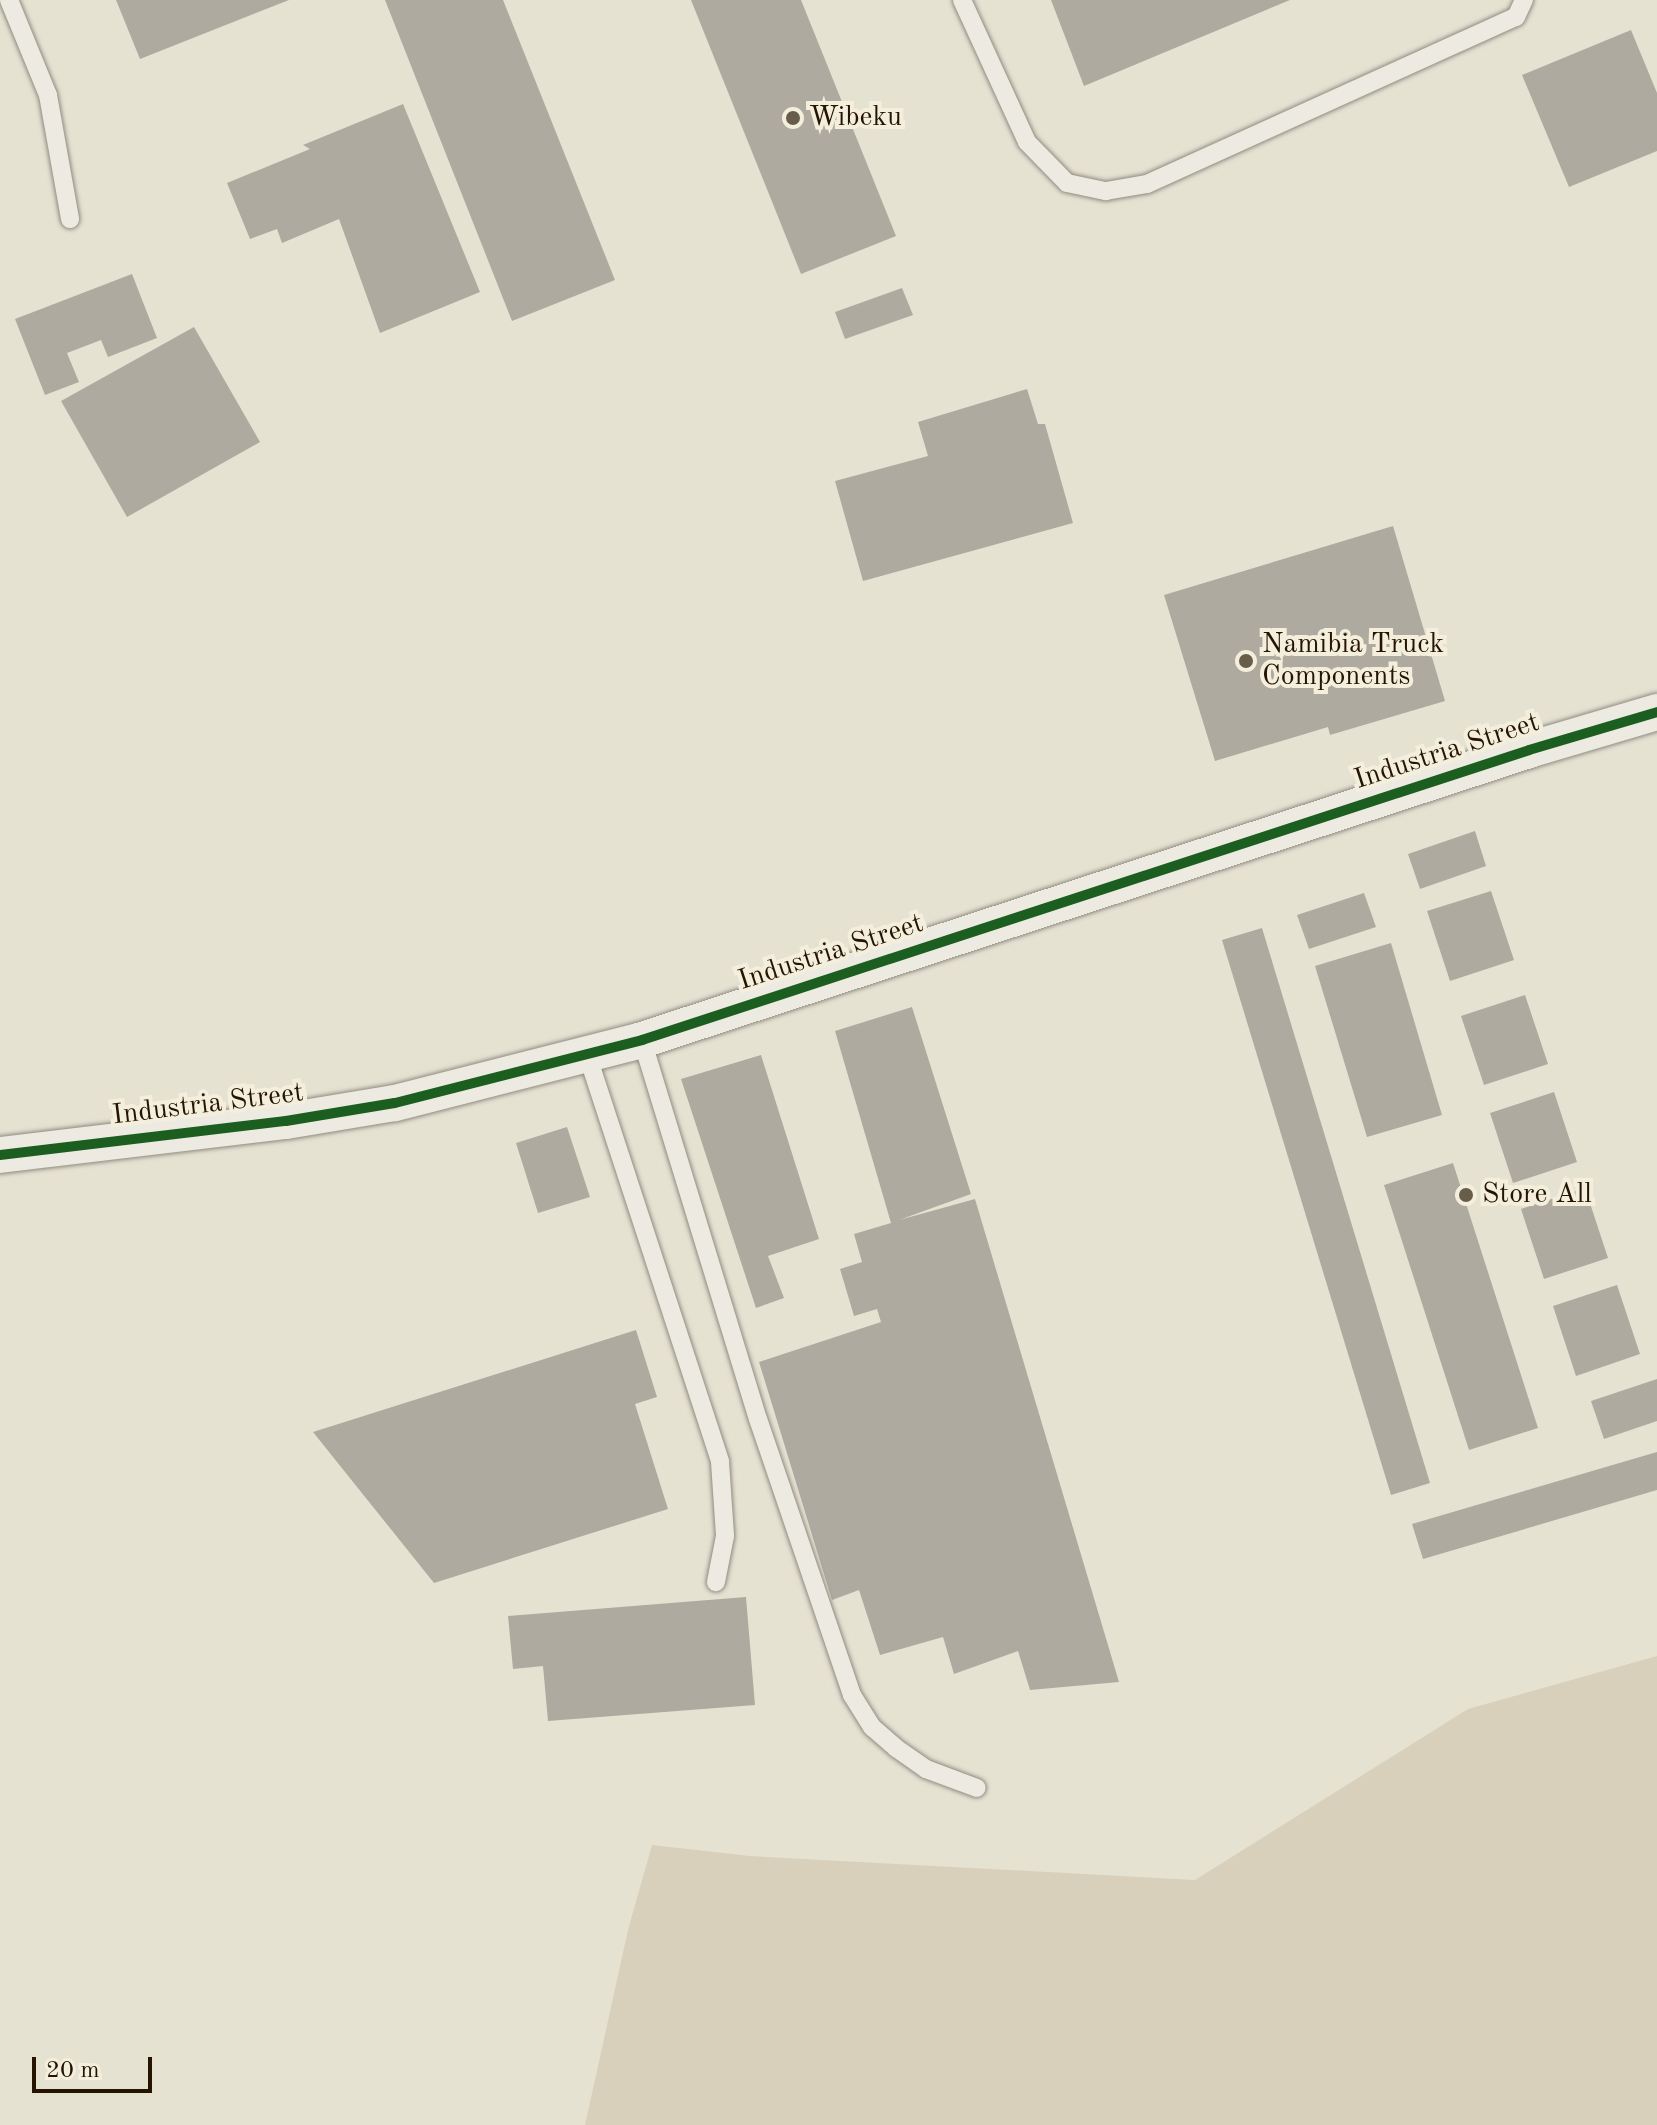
<!DOCTYPE html>
<html>
<head>
<meta charset="utf-8">
<style>
  body { margin:0 }
  #map { position:relative; width:1657px; height:2125px; overflow:hidden; background:#e6e2d2; font-family:"Old Standard TT",serif }
  div>[style] { position:absolute }
  .green>* { inset:0; background:#d8d0bb }
  .building>* { inset:0; background:#aeaa9f }
  .roads { filter:drop-shadow(0 0 2px #908c81) drop-shadow(0 0 2px #908c81) }
  .lane>* { height:18px; margin:-9px; padding:0 9px; transform-origin:9px; border-radius:9px; background:#eceae1 }
  .street>* { height:36px; margin:-18px; padding:0 18px; transform-origin:18px; border-radius:18px; background:#eceae1 }
  .cycleway>* { height:10px; margin:-5px; padding:0 5px; transform-origin:5px; border-radius:5px; background:#1b5e20 }
  .dots>* { width:22px; height:22px; translate:-50% -50%; box-sizing:border-box; border:4px solid #f4efdd; border-radius:50% }
  span { translate:-50% -50%; white-space:nowrap; text-align:center; line-height:1.15; -webkit-text-stroke:8px #f4efdd; paint-order:stroke }
  .poi-label { font-size:28px; color:#241400 }
  .left { translate:0 -50%; text-align:left }
  .street-label { font-size:28px; color:#241400 }
  .scale { position:absolute; left:32px; top:2057px; width:120px; height:36px; box-sizing:border-box; border:4px solid #241400; border-top:0; padding-left:10px; font-size:24px; line-height:28px; white-space:nowrap; color:#241400; -webkit-text-stroke:6px #f4efdd; paint-order:stroke }
</style>
</head>
<body>
<div id="map">
  <div class="green">
    <div style="clip-path:polygon(1657px 1656px,1657px 2125px,585px 2125px,628px 1930px,652px 1845px,750px 1856px,1195px 1880px,1468px 1709px)"></div>
  </div>
  <div class="building">
    <div style="clip-path:polygon(116px 0,289px 0,140px 59px)"></div>
    <div style="clip-path:polygon(385px 0,503px 0,615px 280px,512px 321px)"></div>
    <div style="clip-path:polygon(691px 0,801px 0,896px 236px,801px 274px)"></div>
    <div style="clip-path:polygon(1051px 0,1290px 0,1084px 86px)"></div>
    <div style="clip-path:polygon(1631px 30px,1657px 93px,1657px 151px,1569px 187px,1522px 75px)"></div>
    <div style="clip-path:polygon(403px 104px,480px 292px,380px 333px,339px 219px,282px 243px,277px 229px,250px 239px,227px 183px,310px 149px,303px 145px)"></div>
    <div style="clip-path:polygon(132px 274px,157px 338px,108px 357px,101px 340px,67px 353px,79px 382px,45px 395px,15px 319px)"></div>
    <div style="clip-path:polygon(902px 288px,913px 315px,845px 339px,835px 312px)"></div>
    <div style="clip-path:polygon(194px 327px,260px 442px,127px 517px,61px 401px)"></div>
    <div style="clip-path:polygon(1027px 389px,1038px 424px,1045px 424px,1073px 523px,863px 581px,835px 481px,928px 456px,918px 422px)"></div>
    <div style="clip-path:polygon(1393px 526px,1445px 701px,1330px 735px,1328px 727px,1215px 761px,1164px 595px)"></div>
    <div style="clip-path:polygon(1475px 831px,1486px 866px,1420px 889px,1408px 854px)"></div>
    <div style="clip-path:polygon(1491px 891px,1514px 960px,1450px 981px,1427px 911px)"></div>
    <div style="clip-path:polygon(1364px 893px,1376px 927px,1309px 949px,1297px 915px)"></div>
    <div style="clip-path:polygon(1262px 928px,1430px 1483px,1391px 1495px,1222px 940px)"></div>
    <div style="clip-path:polygon(1391px 943px,1442px 1115px,1367px 1137px,1315px 966px)"></div>
    <div style="clip-path:polygon(1525px 995px,1548px 1064px,1484px 1085px,1461px 1016px)"></div>
    <div style="clip-path:polygon(912px 1007px,971px 1194px,899px 1220px,975px 1199px,1119px 1682px,1030px 1690px,1018px 1651px,954px 1674px,943px 1637px,880px 1655px,859px 1590px,832px 1600px,759px 1362px,881px 1322px,877px 1309px,854px 1316px,840px 1269px,862px 1262px,854px 1234px,891px 1223px,835px 1031px)"></div>
    <div style="clip-path:polygon(761px 1055px,819px 1239px,768px 1256px,784px 1298px,756px 1308px,681px 1079px)"></div>
    <div style="clip-path:polygon(1554px 1092px,1577px 1162px,1513px 1183px,1490px 1113px)"></div>
    <div style="clip-path:polygon(567px 1127px,590px 1197px,538px 1213px,516px 1143px)"></div>
    <div style="clip-path:polygon(1453px 1163px,1538px 1428px,1469px 1450px,1384px 1185px)"></div>
    <div style="clip-path:polygon(1585px 1188px,1608px 1258px,1544px 1279px,1521px 1209px)"></div>
    <div style="clip-path:polygon(1617px 1285px,1640px 1354px,1576px 1376px,1553px 1306px)"></div>
    <div style="clip-path:polygon(636px 1330px,657px 1397px,635px 1404px,668px 1509px,434px 1583px,313px 1432px)"></div>
    <div style="clip-path:polygon(1657px 1379px,1657px 1421px,1604px 1439px,1591px 1401px)"></div>
    <div style="clip-path:polygon(1657px 1452px,1657px 1490px,1423px 1559px,1412px 1524px)"></div>
    <div style="clip-path:polygon(746px 1597px,755px 1705px,548px 1721px,543px 1666px,513px 1669px,508px 1616px)"></div>
  </div>
  <div class="roads">
    <div class="lane">
      <div style="left:9px;top:0;width:103px;rotate:67.7deg"></div>
      <div style="left:48px;top:95px;width:126px;rotate:79.9deg"></div>
      <div style="left:962px;top:0;width:156px;rotate:65.4deg"></div>
      <div style="left:1027px;top:142px;width:57px;rotate:45.7deg"></div>
      <div style="left:1067px;top:183px;width:40px;rotate:12deg"></div>
      <div style="left:1106px;top:191px;width:42px;rotate:-9.7deg"></div>
      <div style="left:1147px;top:184px;width:405px;rotate:-24.4deg"></div>
      <div style="left:1516px;top:17px;width:19px;rotate:-65deg"></div>
      <div style="left:642px;top:1040px;width:396px;rotate:73deg"></div>
      <div style="left:758px;top:1419px;width:292px;rotate:71.2deg"></div>
      <div style="left:852px;top:1695px;width:38px;rotate:58deg"></div>
      <div style="left:872px;top:1727px;width:32px;rotate:41deg"></div>
      <div style="left:896px;top:1748px;width:37px;rotate:35deg"></div>
      <div style="left:926px;top:1769px;width:54px;rotate:20.4deg"></div>
      <div style="left:587px;top:1054px;width:429px;rotate:71.9deg"></div>
      <div style="left:720px;top:1462px;width:74px;rotate:86.1deg"></div>
      <div style="left:725px;top:1536px;width:47px;rotate:101.1deg"></div>
    </div>
    <div class="street">
      <div style="left:0;top:1155px;width:288px;rotate:-6.8deg"></div>
      <div style="left:286px;top:1121px;width:110px;rotate:-9.4deg"></div>
      <div style="left:395px;top:1103px;width:255px;rotate:-14.3deg"></div>
      <div style="left:642px;top:1040px;width:933px;rotate:-18.1deg"></div>
      <div style="left:1529px;top:750px;width:134px;rotate:-16.5deg"></div>
    </div>
  </div>
  <div class="cycleway">
    <div style="left:0;top:1155px;width:288px;rotate:-6.8deg"></div>
    <div style="left:286px;top:1121px;width:110px;rotate:-9.4deg"></div>
    <div style="left:395px;top:1103px;width:255px;rotate:-14.3deg"></div>
    <div style="left:642px;top:1040px;width:933px;rotate:-18.1deg"></div>
    <div style="left:1529px;top:750px;width:134px;rotate:-16.5deg"></div>
  </div>
  <div class="dots">
    <div style="left:793px;top:118px;background:#685c4a"></div>
    <div style="left:1246px;top:661px;background:#685c4a"></div>
    <div style="left:1466px;top:1195px;background:#685c4a"></div>
  </div>
  <div class="poi-label">
    <span class="left" style="left:809px;top:118px">Wibeku</span>
    <span class="left" style="left:1262px;top:661px">Namibia Truck<br>Components</span>
    <span class="left" style="left:1482px;top:1195px">Store All</span>
  </div>
  <div class="street-label">
    <span style="left:1447px;top:752px;rotate:-18deg">Industria Street</span>
    <span style="left:831px;top:953px;rotate:-18deg">Industria Street</span>
    <span style="left:208px;top:1105px;rotate:-7deg">Industria Street</span>
  </div>
  <div class="scale">20 m</div>
</div>
</body>
</html>
